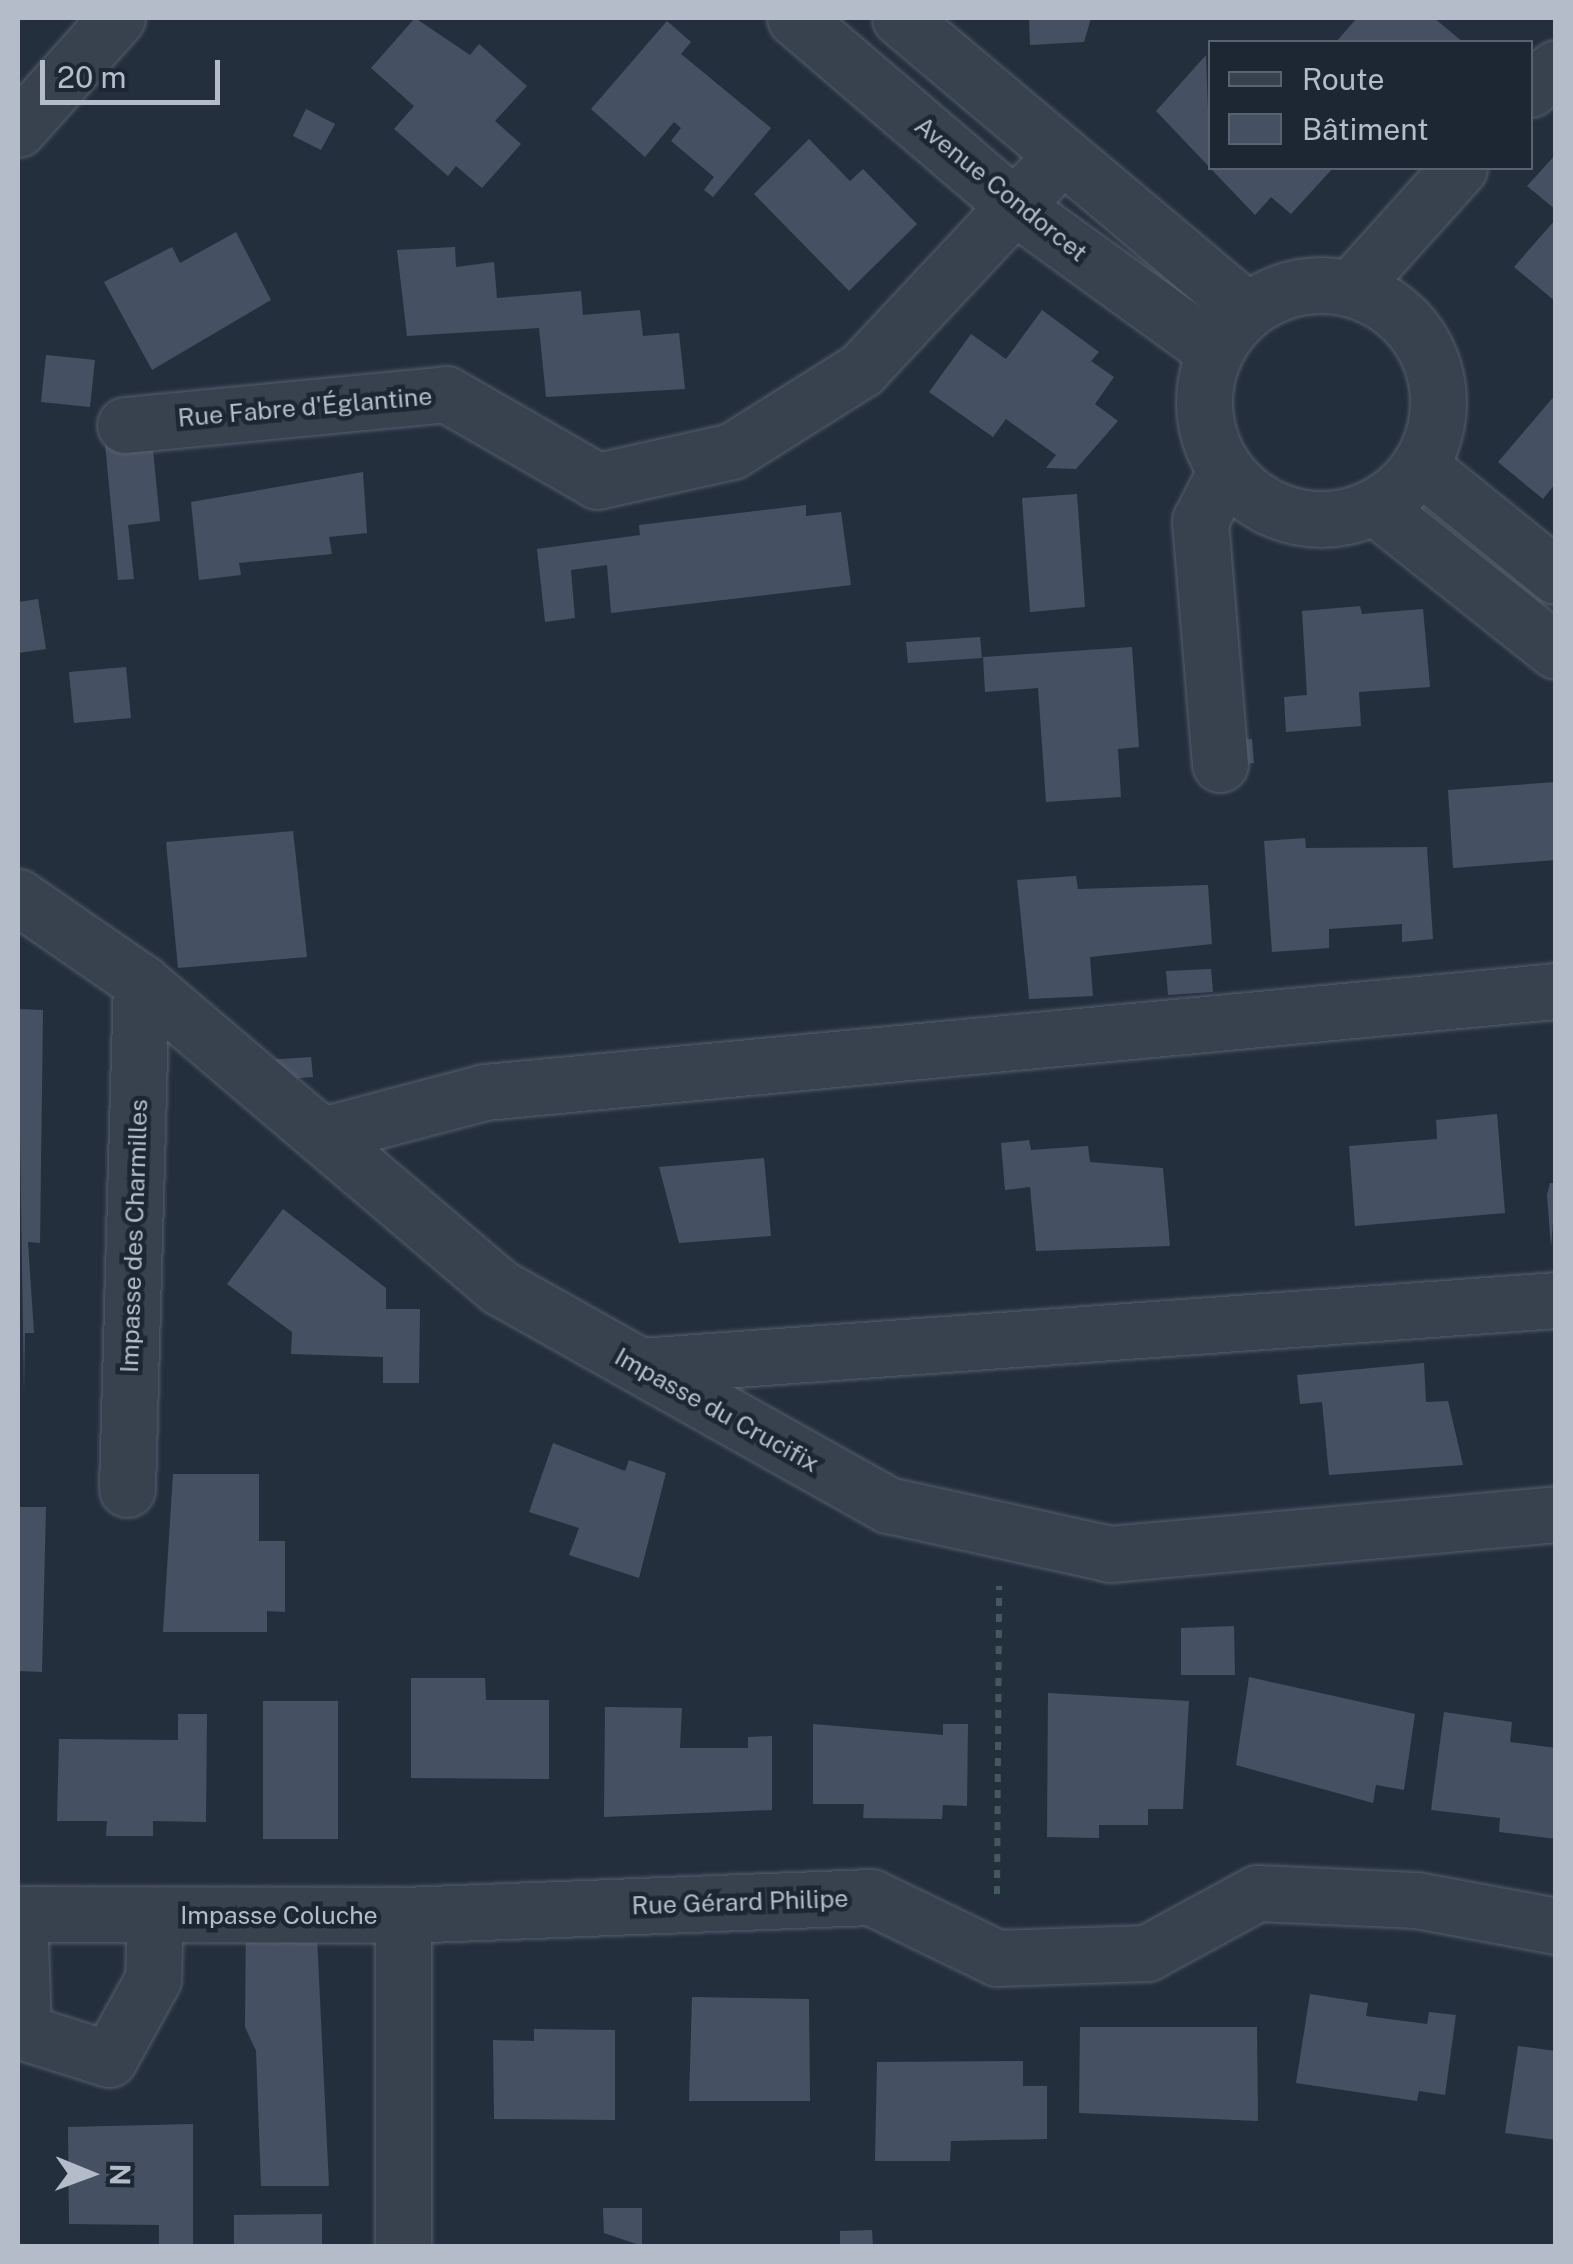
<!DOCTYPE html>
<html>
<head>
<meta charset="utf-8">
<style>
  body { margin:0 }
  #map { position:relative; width:1573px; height:2264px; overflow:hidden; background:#242f3e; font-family:"Public Sans",sans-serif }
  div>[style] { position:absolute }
  .building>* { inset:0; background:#455162 }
  .path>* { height:6px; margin-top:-3px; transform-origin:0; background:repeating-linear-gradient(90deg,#44595c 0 8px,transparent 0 16px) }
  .roads { filter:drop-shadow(0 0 2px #565f6c) drop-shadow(0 0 2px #565f6c) }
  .minor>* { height:55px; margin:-27.5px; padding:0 27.5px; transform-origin:27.5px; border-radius:27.5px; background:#38414e }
  .minor>.ring { margin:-27.5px; padding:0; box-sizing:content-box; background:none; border:55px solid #38414e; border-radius:50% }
  span { translate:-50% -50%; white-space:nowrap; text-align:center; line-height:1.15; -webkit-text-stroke:9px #1d2633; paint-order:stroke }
  .street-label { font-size:25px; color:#b4bcc9 }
  .frame { position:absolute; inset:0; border:20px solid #b4bcc9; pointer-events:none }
  .legend { position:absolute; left:1208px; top:40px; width:325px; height:130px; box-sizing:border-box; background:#1d2633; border:2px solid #59626f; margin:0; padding:12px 18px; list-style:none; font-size:30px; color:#b4bcc9 }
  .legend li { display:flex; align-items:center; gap:20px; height:50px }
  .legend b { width:50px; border:2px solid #59626f }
  .north { position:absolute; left:40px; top:2124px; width:100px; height:100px; -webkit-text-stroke:8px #1d2633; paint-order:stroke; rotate:91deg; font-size:28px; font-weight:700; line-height:40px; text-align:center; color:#b4bcc9 }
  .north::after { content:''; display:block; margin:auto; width:35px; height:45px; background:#b4bcc9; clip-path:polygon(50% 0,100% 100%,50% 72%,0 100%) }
  .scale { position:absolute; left:40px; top:60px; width:180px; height:45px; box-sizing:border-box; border:5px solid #b4bcc9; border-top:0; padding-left:12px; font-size:30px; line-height:35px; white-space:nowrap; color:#b4bcc9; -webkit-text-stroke:8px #1d2633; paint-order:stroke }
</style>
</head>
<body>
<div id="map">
  <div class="building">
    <div style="clip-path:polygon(415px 18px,470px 55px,479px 44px,527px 86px,495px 121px,521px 144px,482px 188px,456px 166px,448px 176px,394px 129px,414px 106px,371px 68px)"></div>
    <div style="clip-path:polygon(1029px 18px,1091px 18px,1084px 42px,1030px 45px)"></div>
    <div style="clip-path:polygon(1357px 18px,1434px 18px,1463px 42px,1336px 42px)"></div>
    <div style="clip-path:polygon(667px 21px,691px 42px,681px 54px,771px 128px,713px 197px,704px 190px,714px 177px,671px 141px,681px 128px,674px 122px,645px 157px,591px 109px)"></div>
    <div style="clip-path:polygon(1206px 55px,1210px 168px,1333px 168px,1291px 214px,1271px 197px,1255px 215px,1156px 111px)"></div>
    <div style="clip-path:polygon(306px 109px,335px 124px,321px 150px,293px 136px)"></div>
    <div style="clip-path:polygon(809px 139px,850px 181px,863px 169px,917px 224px,849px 291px,754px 194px)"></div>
    <div style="clip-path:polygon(1556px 154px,1556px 210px,1527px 186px)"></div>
    <div style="clip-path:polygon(1556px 219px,1556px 302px,1514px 267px)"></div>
    <div style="clip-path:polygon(236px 232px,271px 300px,152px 370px,104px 282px,172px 247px,180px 263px)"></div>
    <div style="clip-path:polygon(455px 247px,456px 267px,494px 262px,497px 298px,581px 291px,583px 315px,640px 310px,643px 336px,679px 333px,685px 389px,546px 397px,539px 328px,407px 336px,397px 250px)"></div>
    <div style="clip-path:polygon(1042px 310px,1099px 352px,1091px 361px,1114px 377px,1095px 404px,1118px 421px,1076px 469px,1046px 468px,1056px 455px,1006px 419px,993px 437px,929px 392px,971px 334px,1006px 359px)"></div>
    <div style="clip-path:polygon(46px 355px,95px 360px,90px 407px,41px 402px)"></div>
    <div style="clip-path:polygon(1556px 394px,1556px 483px,1543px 499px,1498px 462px)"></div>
    <div style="clip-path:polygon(152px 440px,160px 521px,128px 525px,134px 579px,118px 580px,105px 443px)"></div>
    <div style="clip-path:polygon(363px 472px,367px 533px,329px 537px,332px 554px,239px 563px,241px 575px,199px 580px,191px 502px)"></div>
    <div style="clip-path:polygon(1077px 494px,1085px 607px,1030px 612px,1022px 498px)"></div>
    <div style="clip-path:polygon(806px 505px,806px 516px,841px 512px,851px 585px,611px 613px,607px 565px,571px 570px,575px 618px,545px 622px,537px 549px,640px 535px,639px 525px)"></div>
    <div style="clip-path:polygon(38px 599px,46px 649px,18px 653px,18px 602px)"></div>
    <div style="clip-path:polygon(1360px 606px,1362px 614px,1423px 609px,1430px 687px,1359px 692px,1361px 726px,1286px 732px,1284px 697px,1307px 695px,1302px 611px)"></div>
    <div style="clip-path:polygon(980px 637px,982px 658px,908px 663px,906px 642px)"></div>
    <div style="clip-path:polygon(1132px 647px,1139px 747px,1118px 749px,1121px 797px,1046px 802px,1038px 688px,985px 692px,983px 657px)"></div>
    <div style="clip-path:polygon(126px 667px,131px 718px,74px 723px,69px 672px)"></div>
    <div style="clip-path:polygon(1252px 739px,1254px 763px,1229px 766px,1228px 741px)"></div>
    <div style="clip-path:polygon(1556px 782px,1556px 860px,1453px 868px,1448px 790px)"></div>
    <div style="clip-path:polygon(293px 831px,307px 957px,178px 968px,166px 842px)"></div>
    <div style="clip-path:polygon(1305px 838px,1306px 848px,1427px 847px,1433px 939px,1402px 942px,1402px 924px,1329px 929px,1329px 948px,1272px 952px,1264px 841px)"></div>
    <div style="clip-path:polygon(1076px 876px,1078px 889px,1208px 885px,1212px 944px,1090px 957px,1093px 996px,1029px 999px,1017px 880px)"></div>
    <div style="clip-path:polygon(1211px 969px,1213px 992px,1168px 995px,1166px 971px)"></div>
    <div style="clip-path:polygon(18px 1009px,43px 1010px,40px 1243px,28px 1242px,34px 1333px,25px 1333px,24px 1393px)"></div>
    <div style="clip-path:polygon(311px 1057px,313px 1077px,276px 1080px,252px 1061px)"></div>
    <div style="clip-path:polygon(1497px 1114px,1505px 1213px,1355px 1226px,1349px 1146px,1437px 1139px,1436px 1120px)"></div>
    <div style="clip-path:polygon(1029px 1140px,1031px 1150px,1088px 1146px,1090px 1162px,1163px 1168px,1170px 1246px,1036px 1251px,1030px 1187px,1005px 1190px,1001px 1143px)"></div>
    <div style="clip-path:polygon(764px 1158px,771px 1236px,679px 1243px,659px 1167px)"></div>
    <div style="clip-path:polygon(1550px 1183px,1556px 1183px,1551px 1247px,1547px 1195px)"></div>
    <div style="clip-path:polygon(283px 1209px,386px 1288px,386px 1309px,420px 1309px,419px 1383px,383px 1383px,383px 1357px,291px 1354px,292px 1332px,227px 1284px)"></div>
    <div style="clip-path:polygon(1424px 1363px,1426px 1402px,1448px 1401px,1463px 1465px,1329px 1475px,1322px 1402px,1300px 1404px,1297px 1375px)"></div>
    <div style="clip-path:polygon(553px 1443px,625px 1471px,629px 1460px,666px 1473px,639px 1578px,569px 1555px,579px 1528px,529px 1512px)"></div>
    <div style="clip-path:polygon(173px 1474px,259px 1474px,259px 1541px,285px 1541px,285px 1612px,267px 1611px,267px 1632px,163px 1632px)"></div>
    <div style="clip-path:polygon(18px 1507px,46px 1507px,42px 1672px,18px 1671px)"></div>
    <div style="clip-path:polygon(1234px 1626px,1235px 1675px,1181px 1675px,1181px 1628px)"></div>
    <div style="clip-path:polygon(1249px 1677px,1415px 1714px,1404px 1790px,1376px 1785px,1373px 1803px,1236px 1765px)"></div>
    <div style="clip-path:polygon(411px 1678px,485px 1678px,486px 1700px,549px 1700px,549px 1779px,411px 1778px)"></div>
    <div style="clip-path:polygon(1048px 1693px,1189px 1701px,1183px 1809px,1148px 1809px,1148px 1825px,1099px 1825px,1099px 1838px,1047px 1837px)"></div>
    <div style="clip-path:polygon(263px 1701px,338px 1701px,338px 1839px,263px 1839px)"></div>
    <div style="clip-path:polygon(605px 1707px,682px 1708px,680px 1748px,748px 1748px,748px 1737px,772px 1736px,772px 1810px,604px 1817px)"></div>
    <div style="clip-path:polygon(1444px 1712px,1512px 1722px,1510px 1742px,1556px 1748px,1556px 1839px,1499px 1832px,1500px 1818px,1431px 1810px)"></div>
    <div style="clip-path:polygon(178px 1714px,207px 1714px,206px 1822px,153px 1821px,153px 1836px,106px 1836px,107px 1821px,57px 1821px,59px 1739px,178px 1740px)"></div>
    <div style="clip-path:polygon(813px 1724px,943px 1735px,943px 1724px,968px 1724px,967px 1806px,943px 1805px,942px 1819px,863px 1818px,864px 1804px,813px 1804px)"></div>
    <div style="clip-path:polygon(246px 1916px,316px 1916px,329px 2186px,261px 2186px,256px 2051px,245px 2027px)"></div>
    <div style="clip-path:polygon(1310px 1994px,1368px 2003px,1366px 2016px,1427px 2024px,1429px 2012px,1456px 2015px,1445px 2095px,1419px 2091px,1417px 2101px,1296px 2083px)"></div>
    <div style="clip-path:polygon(692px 1997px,809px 1999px,810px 2101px,689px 2101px)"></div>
    <div style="clip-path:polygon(1080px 2027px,1257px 2027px,1258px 2121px,1079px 2113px)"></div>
    <div style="clip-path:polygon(534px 2029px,615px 2030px,615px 2120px,494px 2119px,493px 2040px,534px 2041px)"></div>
    <div style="clip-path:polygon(1518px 2046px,1556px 2051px,1556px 2140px,1505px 2133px)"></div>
    <div style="clip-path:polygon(1023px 2061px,1023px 2086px,1047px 2086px,1047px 2139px,951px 2141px,950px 2161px,875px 2161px,877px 2062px)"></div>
    <div style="clip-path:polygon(193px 2124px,193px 2246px,159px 2246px,159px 2225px,69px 2224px,68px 2127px)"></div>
    <div style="clip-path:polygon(603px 2208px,642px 2208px,642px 2246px,604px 2233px)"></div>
    <div style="clip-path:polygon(322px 2214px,322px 2246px,234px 2246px,234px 2215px)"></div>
    <div style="clip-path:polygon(872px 2230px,873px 2246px,840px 2246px,840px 2231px)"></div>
  </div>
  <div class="path">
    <div style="left:997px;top:1894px;width:308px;rotate:-89.6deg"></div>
  </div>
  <div class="roads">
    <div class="minor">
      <div style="left:795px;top:18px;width:289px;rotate:40.6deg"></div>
      <div style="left:1014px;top:206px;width:247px;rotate:35.9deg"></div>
      <div style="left:900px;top:18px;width:452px;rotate:40.1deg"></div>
      <div style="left:1530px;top:89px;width:33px;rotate:-39deg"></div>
      <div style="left:18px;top:129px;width:149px;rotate:-48.3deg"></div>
      <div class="ring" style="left:1204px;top:285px;width:179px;height:179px"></div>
      <div style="left:1352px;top:287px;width:160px;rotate:-48deg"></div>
      <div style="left:125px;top:425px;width:322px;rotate:-5.5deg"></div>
      <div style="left:446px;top:394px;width:174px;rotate:29.9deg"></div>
      <div style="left:597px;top:481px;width:138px;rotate:-12.5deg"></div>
      <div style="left:732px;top:451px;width:154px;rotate:-32.2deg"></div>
      <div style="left:862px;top:369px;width:293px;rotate:-46.9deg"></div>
      <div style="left:1420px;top:466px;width:175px;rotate:39deg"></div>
      <div style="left:1375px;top:507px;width:231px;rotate:38.5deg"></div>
      <div style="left:1220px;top:764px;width:244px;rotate:-94.7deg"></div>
      <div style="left:1200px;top:521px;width:55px;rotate:-63deg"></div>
      <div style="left:18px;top:897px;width:150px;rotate:34.6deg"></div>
      <div style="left:141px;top:982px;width:472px;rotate:40.4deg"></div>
      <div style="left:501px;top:1288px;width:444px;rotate:29.3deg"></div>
      <div style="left:888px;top:1505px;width:227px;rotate:12.4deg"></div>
      <div style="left:1110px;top:1554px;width:448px;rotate:-5.1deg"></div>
      <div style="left:322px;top:1135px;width:169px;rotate:-14.8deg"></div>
      <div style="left:485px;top:1092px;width:1076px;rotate:-5.39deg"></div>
      <div style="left:640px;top:1366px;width:918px;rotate:-4.12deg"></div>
      <div style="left:127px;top:1489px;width:507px;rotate:-88.42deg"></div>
      <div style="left:155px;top:1916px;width:63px;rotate:91.8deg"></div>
      <div style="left:153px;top:1979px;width:91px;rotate:118.8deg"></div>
      <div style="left:109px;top:2059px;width:90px;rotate:-162.6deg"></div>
      <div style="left:23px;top:2032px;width:118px;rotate:-91.9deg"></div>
      <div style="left:19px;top:1914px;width:384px;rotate:0.1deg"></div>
      <div style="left:403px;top:2246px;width:331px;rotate:-90deg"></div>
      <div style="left:403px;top:1915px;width:468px;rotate:-2.2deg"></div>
      <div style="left:871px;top:1897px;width:140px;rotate:25.8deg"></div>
      <div style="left:997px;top:1958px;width:150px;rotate:-1.9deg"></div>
      <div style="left:1147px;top:1953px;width:125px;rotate:-28.6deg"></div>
      <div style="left:1257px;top:1893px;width:159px;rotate:2.5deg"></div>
      <div style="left:1416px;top:1900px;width:142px;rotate:10.5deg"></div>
    </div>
  </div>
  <div class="street-label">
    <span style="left:1001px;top:189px;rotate:39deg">Avenue Condorcet</span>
    <span style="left:305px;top:407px;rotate:-5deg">Rue Fabre d'Églantine</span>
    <span style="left:134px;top:1236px;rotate:-88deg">Impasse des Charmilles</span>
    <span style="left:717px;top:1410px;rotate:29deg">Impasse du Crucifix</span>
    <span style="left:740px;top:1902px;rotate:-2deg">Rue Gérard Philipe</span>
    <span style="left:279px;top:1915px">Impasse Coluche</span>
  </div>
  <div class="frame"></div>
  <ul class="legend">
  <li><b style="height:12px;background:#38414e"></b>Route</li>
  <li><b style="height:28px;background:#455162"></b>Bâtiment</li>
  </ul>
  <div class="north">N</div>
  <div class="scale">20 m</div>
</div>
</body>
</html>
